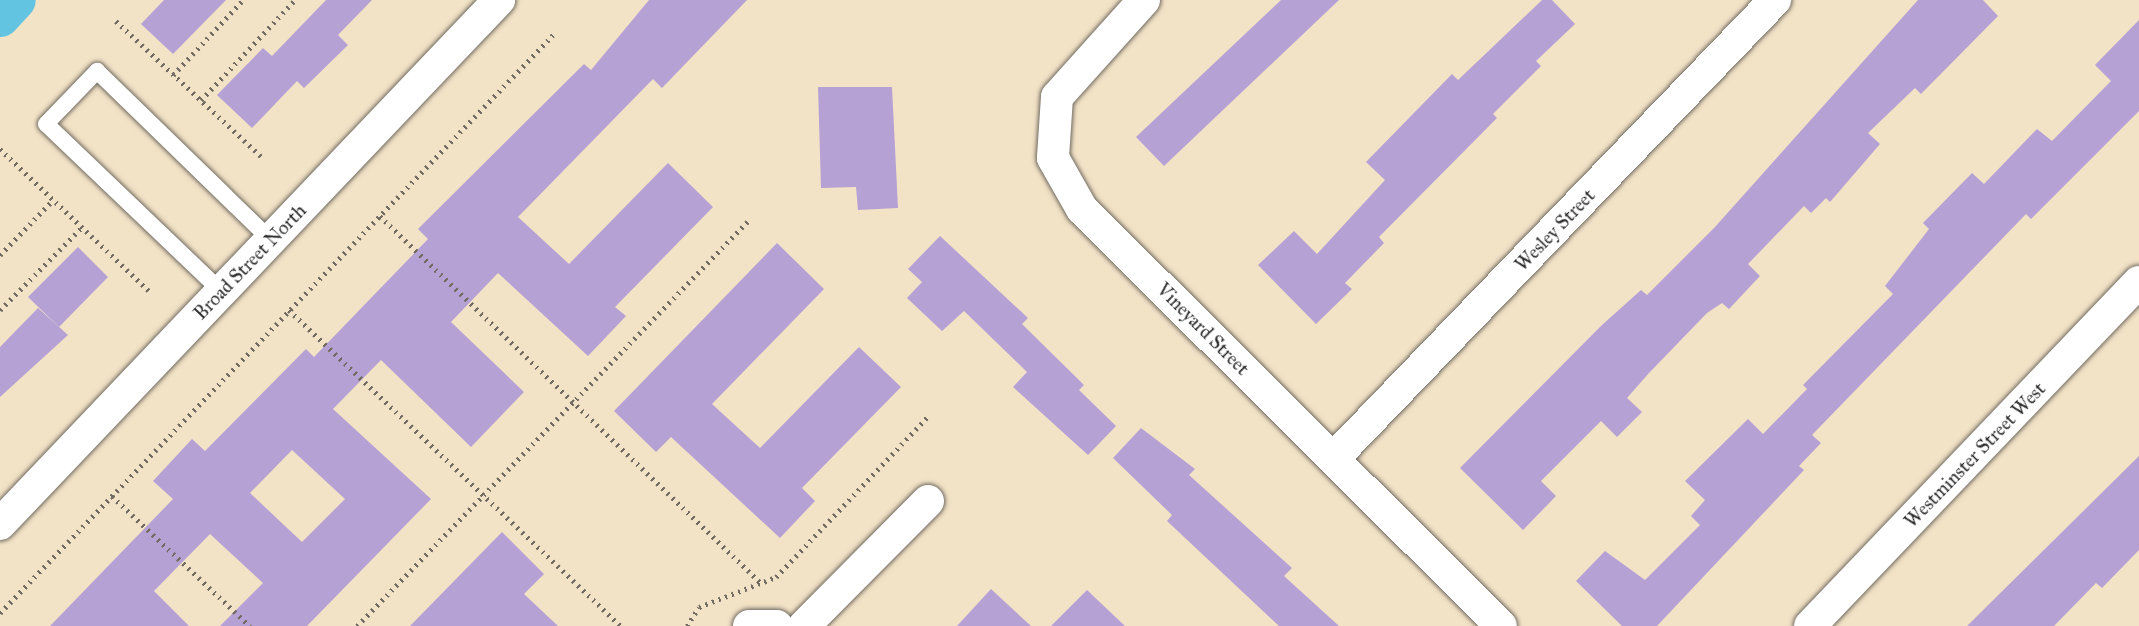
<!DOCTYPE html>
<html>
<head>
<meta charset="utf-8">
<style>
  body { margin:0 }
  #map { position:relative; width:2139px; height:626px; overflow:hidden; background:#f2e2c6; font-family:"IM FELL Great Primer",serif }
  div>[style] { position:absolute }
  .canal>* { height:40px; margin:-20px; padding:0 20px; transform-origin:20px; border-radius:20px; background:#63c4e1 }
  .building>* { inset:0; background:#b6a1d4 }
  .path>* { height:4.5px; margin-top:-2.25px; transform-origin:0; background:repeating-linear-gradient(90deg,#716b61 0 2px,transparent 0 7px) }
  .roads { filter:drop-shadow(0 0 2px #716b61) drop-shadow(0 0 2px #716b61) }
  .lane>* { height:16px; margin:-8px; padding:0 8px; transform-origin:8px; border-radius:8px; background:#fff }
  .street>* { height:32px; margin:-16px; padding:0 16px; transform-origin:16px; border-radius:16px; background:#fff }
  span { translate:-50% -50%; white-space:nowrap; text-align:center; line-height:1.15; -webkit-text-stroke:6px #fff; paint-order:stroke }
  .street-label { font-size:19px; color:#2b2b2b }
</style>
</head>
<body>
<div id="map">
  <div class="canal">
    <div style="left:0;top:17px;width:23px;rotate:-47deg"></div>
  </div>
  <div class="building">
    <div style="clip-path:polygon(164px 0,226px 0,173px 54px,141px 24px)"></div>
    <div style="clip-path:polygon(326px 0,372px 0,338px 35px,348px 45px,304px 88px,297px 81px,252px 128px,217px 95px,263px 48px,272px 56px)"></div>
    <div style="clip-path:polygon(evenodd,649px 0,747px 0,662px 88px,653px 79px,518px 217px,569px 264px,668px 163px,713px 207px,615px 307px,626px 316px,588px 356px,498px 273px,451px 322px,524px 392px,471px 447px,381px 360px,333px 409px,431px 499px,307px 626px,220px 626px,263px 583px,210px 534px,154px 591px,189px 626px,50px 626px,173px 499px,153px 481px,192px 439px,205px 451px,306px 349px,314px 357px,428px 239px,418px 229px,584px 64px,591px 70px,649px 0,292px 450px,345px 499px,302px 542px,250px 493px,292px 450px)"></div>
    <div style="clip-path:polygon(1281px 0,1339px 0,1164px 166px,1136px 137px)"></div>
    <div style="clip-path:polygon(1542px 0,1552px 0,1575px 24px,1536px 61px,1541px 66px,1493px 114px,1497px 118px,1379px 237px,1384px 243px,1345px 283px,1352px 289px,1316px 324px,1258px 265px,1294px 231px,1317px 254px,1385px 180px,1366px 162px,1452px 74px,1458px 80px)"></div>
    <div style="clip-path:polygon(1918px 0,1983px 0,1998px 16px,1921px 94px,1915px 88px,1868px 133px,1880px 144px,1830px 202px,1826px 198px,1811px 213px,1804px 206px,1748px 264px,1760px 276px,1729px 309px,1722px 303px,1707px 313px,1649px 373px,1627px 398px,1642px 412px,1617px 437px,1601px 421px,1541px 481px,1556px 496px,1523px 530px,1460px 468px,1602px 325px,1641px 290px,1647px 295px,1715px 227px)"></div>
    <div style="clip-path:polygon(2139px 20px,2139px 111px,2031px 219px,2026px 214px,1812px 435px,1821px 443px,1799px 466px,1804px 470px,1657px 626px,1622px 626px,1576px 581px,1605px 551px,1645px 580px,1700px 525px,1691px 516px,1705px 500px,1685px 481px,1748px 419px,1763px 434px,1807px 389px,1803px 385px,1893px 294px,1885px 286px,1929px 229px,1923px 223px,1972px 173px,1984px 184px,2037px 129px,2052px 141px,2111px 81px,2095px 65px)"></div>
    <div style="clip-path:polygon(818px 87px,892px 87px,898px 208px,858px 210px,856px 187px,821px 188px)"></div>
    <div style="clip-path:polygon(940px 236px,1028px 318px,1022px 324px,1084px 385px,1079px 390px,1116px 426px,1088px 455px,1013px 387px,1027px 372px,964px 311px,942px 331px,907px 298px,922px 282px,908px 269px)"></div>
    <div style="clip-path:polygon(777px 243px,824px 289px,712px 404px,760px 448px,859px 347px,901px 387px,802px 488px,815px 501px,780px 538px,671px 437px,656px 452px,614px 411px)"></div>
    <div style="clip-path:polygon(78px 247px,108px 277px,59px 327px,28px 297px)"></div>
    <div style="clip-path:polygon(38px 308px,68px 335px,0 397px,0 347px)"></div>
    <div style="clip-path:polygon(1141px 428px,1195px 469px,1189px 475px,1292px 568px,1284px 576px,1339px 626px,1279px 626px,1167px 521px,1172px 515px,1113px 458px)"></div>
    <div style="clip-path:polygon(2139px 456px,2139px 550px,2102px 588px,2096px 583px,2054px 626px,1967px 626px)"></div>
    <div style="clip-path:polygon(502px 532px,544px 574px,524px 594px,558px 626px,410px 626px)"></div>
    <div style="clip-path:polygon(991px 589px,1031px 626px,957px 626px)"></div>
    <div style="clip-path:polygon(1087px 590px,1125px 626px,1051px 626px)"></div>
  </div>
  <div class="path">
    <div style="left:116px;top:21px;width:202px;rotate:43deg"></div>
    <div style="left:173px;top:75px;width:103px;rotate:-47deg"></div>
    <div style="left:201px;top:100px;width:137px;rotate:-46.8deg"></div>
    <div style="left:0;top:149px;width:209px;rotate:43.6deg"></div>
    <div style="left:380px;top:216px;width:528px;rotate:43.92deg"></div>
    <div style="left:0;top:255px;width:76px;rotate:-46.1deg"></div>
    <div style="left:0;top:310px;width:117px;rotate:-45.3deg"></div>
    <div style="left:289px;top:310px;width:458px;rotate:43.6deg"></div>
    <div style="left:112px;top:496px;width:190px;rotate:43.3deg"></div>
    <div style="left:0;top:613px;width:800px;rotate:-46.27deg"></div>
    <div style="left:357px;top:626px;width:564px;rotate:-46.01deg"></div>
    <div style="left:687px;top:626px;width:22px;rotate:-58deg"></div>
    <div style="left:699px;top:607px;width:83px;rotate:-21.3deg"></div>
    <div style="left:776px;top:577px;width:221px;rotate:-46.6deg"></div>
  </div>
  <div class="roads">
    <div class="lane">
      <div style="left:222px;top:292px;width:243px;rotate:-136.3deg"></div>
      <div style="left:46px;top:124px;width:74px;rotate:-46.1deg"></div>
      <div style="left:97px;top:71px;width:243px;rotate:44.2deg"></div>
    </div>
    <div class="street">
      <div style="left:1144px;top:0;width:130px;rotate:131.9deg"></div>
      <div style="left:1057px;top:97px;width:61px;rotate:93.8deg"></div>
      <div style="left:1053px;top:158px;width:59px;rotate:60.4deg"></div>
      <div style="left:1082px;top:209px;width:591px;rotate:44.86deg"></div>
      <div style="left:1334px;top:458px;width:636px;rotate:-46.08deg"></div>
      <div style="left:0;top:524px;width:724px;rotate:-46.4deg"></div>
      <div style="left:749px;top:626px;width:28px"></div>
      <div style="left:804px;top:626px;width:176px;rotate:-45.2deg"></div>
      <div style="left:1810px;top:626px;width:476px;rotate:-46.3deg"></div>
    </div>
  </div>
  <div class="street-label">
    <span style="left:1555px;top:230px;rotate:-46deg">Wesley Street</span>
    <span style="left:250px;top:262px;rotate:-46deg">Broad Street North</span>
    <span style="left:1203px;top:329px;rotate:45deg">Vineyard Street</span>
    <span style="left:1975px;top:455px;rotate:-46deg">Westminster Street West</span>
  </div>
</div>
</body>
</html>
